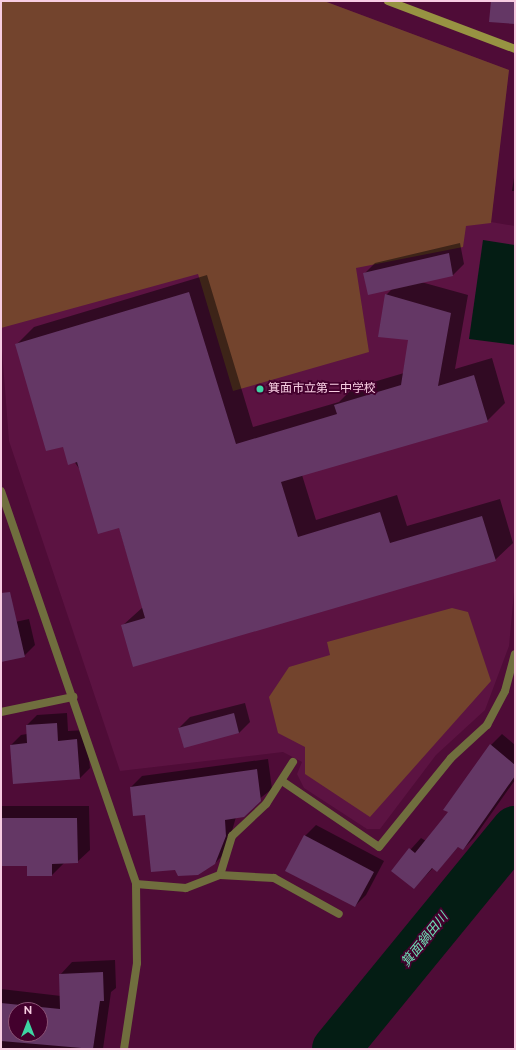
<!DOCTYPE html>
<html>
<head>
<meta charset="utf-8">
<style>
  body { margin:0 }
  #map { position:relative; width:516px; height:1050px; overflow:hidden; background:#4f0c37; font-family:Raleway,"Noto Sans JP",sans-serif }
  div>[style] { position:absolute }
  .built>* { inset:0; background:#5c1342 }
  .green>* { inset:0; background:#73442d }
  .water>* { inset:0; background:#041d14 }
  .shadow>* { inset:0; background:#0007 }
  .river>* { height:48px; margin:-24px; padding:0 24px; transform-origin:24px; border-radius:24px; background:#041d14 }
  .building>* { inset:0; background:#643765 }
  .street>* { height:8px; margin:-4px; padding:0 4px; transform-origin:4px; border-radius:4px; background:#706e3e }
  .secondary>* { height:8px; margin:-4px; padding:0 4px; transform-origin:4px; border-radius:4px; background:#979342 }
  .dots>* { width:11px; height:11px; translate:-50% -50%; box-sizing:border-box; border:2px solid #43002d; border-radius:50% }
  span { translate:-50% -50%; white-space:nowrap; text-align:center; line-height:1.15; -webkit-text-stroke:3.5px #43002d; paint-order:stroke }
  .poi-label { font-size:12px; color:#f7cde2 }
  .left { translate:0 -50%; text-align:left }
  .water-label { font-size:13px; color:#6ddfb4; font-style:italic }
  .frame { position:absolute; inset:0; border:2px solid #f7cde2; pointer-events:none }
  .north { position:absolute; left:8px; top:1002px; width:40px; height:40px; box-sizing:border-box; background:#43002d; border:1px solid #8b5275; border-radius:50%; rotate:0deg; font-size:11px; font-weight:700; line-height:16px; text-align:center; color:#f7cde2 }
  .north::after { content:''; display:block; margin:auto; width:14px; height:18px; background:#3ed4a3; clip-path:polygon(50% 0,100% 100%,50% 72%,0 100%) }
</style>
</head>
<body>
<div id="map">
  <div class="built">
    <div style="clip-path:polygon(1px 1px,324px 1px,509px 70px,491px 222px,515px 226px,515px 582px,509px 646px,485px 710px,436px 755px,380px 829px,367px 829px,304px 788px,297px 774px,302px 762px,283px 752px,120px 771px,9px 441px,1px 338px)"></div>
  </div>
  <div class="green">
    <div style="clip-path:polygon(1px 1px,324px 1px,509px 70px,491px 223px,466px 226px,463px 247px,356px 268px,369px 352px,233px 391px,198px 274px,1px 328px)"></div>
    <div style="clip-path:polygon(452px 608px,468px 612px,491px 681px,370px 817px,305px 774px,305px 747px,278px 733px,269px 697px,289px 667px,330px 655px,327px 642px)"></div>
  </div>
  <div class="water">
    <div style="clip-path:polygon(483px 240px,515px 245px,515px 345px,469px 339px)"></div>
  </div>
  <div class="shadow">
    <div style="clip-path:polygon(515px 171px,515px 191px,512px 191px)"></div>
    <div style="clip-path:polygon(460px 243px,464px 264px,453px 275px,421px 282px,468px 295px,455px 369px,492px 358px,505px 403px,487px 421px,302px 475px,316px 520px,397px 495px,407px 526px,500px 499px,513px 543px,495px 560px,122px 626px,143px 607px,119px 527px,63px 445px,16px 345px,34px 327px,207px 275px,253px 427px,339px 402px,353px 388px,404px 373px,409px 340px,386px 295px,392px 289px,364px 274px,375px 263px)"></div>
    <div style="clip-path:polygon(29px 619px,35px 645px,24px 656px,1px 661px,1px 625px)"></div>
    <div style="clip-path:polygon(245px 703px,250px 722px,239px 733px,179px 728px,190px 717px)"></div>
    <div style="clip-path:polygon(67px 713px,68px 731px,86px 730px,90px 768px,80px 778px,11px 745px,21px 735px,27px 734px,27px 725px,37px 715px)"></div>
    <div style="clip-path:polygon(502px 734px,515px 745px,515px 780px,474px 838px,463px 849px,459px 846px,437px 871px,433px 868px,414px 888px,392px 870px,421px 838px,426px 841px,449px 812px,491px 745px)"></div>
    <div style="clip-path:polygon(268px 759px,272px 789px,236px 817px,226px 852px,215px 863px,146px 814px,131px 787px,142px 776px)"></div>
    <div style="clip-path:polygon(1px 806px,89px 806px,90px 850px,77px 862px,64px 863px,52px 875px,28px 865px,1px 865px)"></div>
    <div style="clip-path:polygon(316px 825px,384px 861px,366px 895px,355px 906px,305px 836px)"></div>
    <div style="clip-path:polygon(evenodd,115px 960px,116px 988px,111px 992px,103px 1049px,1px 1049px,1px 989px,61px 996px,60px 975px,72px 962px,115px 960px,16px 1010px,40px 1010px,40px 1034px,16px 1034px,16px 1010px)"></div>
  </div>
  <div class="river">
    <div style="left:336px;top:1049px;width:283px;rotate:-50.7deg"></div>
  </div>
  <div class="building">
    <div style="clip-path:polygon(491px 1px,515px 1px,515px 24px,489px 22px)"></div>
    <div style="clip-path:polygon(449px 253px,453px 276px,368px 295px,363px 273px)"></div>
    <div style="clip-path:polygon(189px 292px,236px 444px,337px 414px,334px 405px,401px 385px,408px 340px,378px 337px,385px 294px,451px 313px,438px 386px,474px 375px,488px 422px,281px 482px,298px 537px,380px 512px,390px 543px,482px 516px,496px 561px,133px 667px,121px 625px,145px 618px,119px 528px,98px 534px,77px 462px,68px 465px,63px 447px,46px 451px,15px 344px)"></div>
    <div style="clip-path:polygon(10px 592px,25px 657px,1px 662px,1px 593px)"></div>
    <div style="clip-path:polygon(234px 713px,239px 733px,184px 748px,178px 728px)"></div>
    <div style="clip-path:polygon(57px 723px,58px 741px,77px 739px,80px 779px,13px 784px,10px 745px,27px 743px,26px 725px)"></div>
    <div style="clip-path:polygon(490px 744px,515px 765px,515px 776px,463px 850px,458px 847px,437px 872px,432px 868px,414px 889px,391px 871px,409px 848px,415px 853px,448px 812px,443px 810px)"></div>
    <div style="clip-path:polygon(257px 769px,261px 801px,244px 817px,225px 820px,226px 836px,215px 864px,198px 875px,178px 876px,175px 870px,151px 872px,145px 815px,133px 816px,130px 787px)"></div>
    <div style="clip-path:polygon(1px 818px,77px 818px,78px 863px,52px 864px,52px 876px,27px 876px,27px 866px,1px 866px)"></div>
    <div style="clip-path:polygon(304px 835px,374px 872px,355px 907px,285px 871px)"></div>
    <div style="clip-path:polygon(evenodd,103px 972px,104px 1001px,100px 1001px,93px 1049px,1px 1041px,1px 1003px,60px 1009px,59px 974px,103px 972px,16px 1010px,40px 1010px,40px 1034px,16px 1034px,16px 1010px)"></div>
  </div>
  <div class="street">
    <div style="left:1px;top:491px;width:416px;rotate:71deg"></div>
    <div style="left:136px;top:884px;width:79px;rotate:89.3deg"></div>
    <div style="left:137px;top:963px;width:87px;rotate:98.6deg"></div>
    <div style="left:1px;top:712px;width:74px;rotate:-11.8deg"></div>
    <div style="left:282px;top:781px;width:117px;rotate:34.2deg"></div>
    <div style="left:379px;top:847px;width:114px;rotate:-51deg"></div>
    <div style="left:451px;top:758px;width:49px;rotate:-42.5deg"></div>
    <div style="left:487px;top:725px;width:38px;rotate:-62deg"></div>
    <div style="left:505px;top:691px;width:38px;rotate:-75deg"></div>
    <div style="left:220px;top:875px;width:41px;rotate:-72.9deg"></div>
    <div style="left:232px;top:836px;width:47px;rotate:-43.3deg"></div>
    <div style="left:266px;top:804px;width:50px;rotate:-57.3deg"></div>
    <div style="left:136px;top:884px;width:50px;rotate:4.6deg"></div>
    <div style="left:186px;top:888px;width:36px;rotate:-21deg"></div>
    <div style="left:220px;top:875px;width:54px;rotate:3.2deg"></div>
    <div style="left:274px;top:878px;width:74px;rotate:29deg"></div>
  </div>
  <div class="secondary">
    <div style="left:388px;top:1px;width:136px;rotate:20.7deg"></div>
  </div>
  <div class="dots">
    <div style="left:260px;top:389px;background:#3ed4a3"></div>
  </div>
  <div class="poi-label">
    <span class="left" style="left:268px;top:389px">箕面市立第二中学校</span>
  </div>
  <div class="water-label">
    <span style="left:425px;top:940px;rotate:-51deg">箕面鍋田川</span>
  </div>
  <div class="frame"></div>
  <div class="north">N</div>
</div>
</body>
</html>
